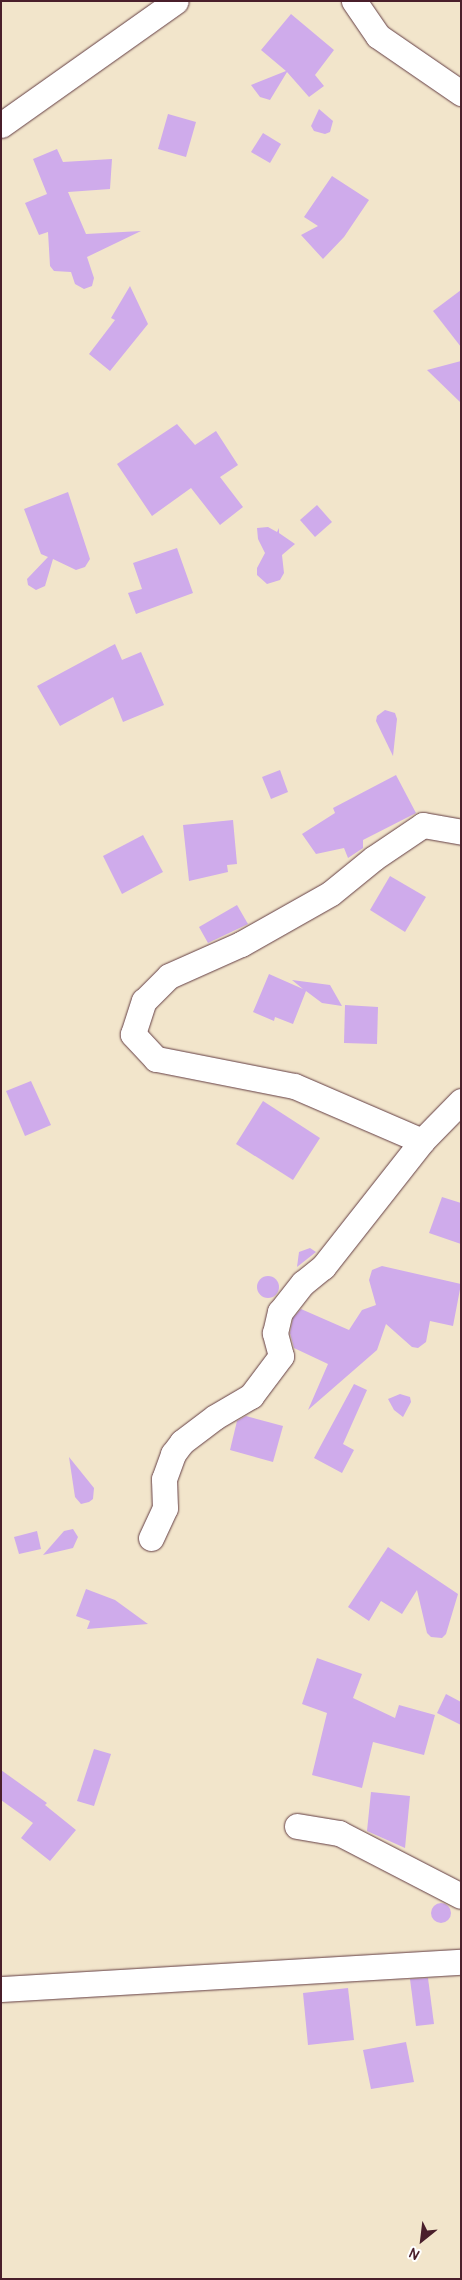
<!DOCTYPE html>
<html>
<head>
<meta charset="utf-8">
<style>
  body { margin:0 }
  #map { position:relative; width:462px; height:2280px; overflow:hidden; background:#f2e5cb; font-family:Pangolin,sans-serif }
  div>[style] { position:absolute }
  .building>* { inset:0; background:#cfabeb }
  .round { border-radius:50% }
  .roads { filter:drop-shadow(0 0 1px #633d43) drop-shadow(0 0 1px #633d43) }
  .street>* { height:25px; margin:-12.5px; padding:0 12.5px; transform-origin:12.5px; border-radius:12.5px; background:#fff }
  span { translate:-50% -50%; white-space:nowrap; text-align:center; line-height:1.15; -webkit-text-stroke:4.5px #fff; paint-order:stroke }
  .frame { position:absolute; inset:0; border:2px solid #4a1f2b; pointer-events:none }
  .north { position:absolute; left:397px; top:2215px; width:50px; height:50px; -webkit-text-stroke:4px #fff; paint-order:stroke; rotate:209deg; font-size:14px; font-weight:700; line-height:20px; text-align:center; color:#4a1f2b }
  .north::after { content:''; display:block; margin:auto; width:18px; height:22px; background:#4a1f2b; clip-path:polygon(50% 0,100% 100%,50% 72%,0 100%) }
</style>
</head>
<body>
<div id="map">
  <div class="building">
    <div style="clip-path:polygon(291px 14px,334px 50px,315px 75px,324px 86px,309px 97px,287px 72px,270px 100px,260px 97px,251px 85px,286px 71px,261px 50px)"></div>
    <div style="clip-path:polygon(319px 109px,333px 121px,330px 132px,325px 134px,314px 131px,311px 126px)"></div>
    <div style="clip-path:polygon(168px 114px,196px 122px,186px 157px,158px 149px)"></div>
    <div style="clip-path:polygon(263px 133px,281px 144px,270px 163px,251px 152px)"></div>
    <div style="clip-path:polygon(57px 149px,63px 162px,112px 159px,110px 189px,68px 192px,86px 234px,141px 231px,87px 257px,94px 278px,92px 286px,84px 289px,75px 284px,71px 272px,54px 271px,50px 266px,48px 232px,39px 235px,25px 203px,47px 194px,33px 159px)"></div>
    <div style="clip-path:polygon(332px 176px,369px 200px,344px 237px,323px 259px,301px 235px,318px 226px,304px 217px)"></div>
    <div style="clip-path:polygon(130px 286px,148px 324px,110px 371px,89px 354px,115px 320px,111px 318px)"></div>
    <div style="clip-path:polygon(461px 290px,461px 347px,433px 311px)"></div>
    <div style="clip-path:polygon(461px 361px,461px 403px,427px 370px)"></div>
    <div style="clip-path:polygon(177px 424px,195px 445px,216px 431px,238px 465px,220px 477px,243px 507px,220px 525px,191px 488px,152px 516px,117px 464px)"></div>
    <div style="clip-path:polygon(68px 492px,90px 559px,85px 567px,76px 570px,53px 559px,45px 586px,36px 590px,28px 585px,27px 579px,48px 557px,41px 554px,24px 509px)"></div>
    <div style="clip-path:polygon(317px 505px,332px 522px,315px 537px,300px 520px)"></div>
    <div style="clip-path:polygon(268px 527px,277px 532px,279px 528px,279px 533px,295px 544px,282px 555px,284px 573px,280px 580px,267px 584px,257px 575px,257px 568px,265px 553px,258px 539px,257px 528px)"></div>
    <div style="clip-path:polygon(177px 548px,193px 593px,136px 614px,128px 593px,142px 589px,133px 563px)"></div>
    <div style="clip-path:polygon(115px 644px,122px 660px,141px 652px,164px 705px,123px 722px,113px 697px,60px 726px,37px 686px)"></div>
    <div style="clip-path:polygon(385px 710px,395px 713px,397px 719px,393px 756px,376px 721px,377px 716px)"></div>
    <div style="clip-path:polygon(280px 770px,288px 792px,271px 799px,262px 777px)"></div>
    <div style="clip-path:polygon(396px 775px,416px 813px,363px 840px,363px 848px,348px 858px,344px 848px,316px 854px,302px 834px,335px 813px,333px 808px)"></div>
    <div style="clip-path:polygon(233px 820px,237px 864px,227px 865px,228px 872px,189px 881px,183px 825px)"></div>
    <div style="clip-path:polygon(143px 835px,163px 872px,122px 894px,103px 856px)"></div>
    <div style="clip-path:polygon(390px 876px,426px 897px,405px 932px,370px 910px)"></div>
    <div style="clip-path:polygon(237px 905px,248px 924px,208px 943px,199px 927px)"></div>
    <div style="clip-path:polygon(269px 974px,303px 989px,292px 980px,330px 985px,342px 1006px,322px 1003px,306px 991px,293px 1024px,275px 1017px,274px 1021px,253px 1012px)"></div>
    <div style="clip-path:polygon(345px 1005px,378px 1007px,377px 1044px,344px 1043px)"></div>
    <div style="clip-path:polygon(31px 1081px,51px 1125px,25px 1136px,6px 1091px)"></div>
    <div style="clip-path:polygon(263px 1101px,320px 1138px,293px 1180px,236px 1144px)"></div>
    <div style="clip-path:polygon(442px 1197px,461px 1203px,461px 1244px,429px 1233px)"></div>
    <div style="clip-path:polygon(310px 1248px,316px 1252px,297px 1267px,299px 1252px)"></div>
    <div style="clip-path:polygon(382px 1266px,461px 1284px,453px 1326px,430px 1321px,426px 1342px,418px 1348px,412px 1347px,386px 1324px,377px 1350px,308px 1410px,328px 1364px,294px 1348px,290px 1333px,293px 1318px,301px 1309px,349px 1330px,362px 1310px,376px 1305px,369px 1280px,372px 1270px)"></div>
    <div class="round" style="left:257px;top:1276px;width:22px;height:22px"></div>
    <div style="clip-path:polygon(354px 1384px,367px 1390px,343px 1444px,354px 1450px,342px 1473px,314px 1458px)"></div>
    <div style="clip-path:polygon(400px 1394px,410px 1397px,411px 1402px,403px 1417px,394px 1410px,388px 1399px)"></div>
    <div style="clip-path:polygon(246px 1416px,283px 1426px,273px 1462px,230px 1450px,237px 1421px)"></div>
    <div style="clip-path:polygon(69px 1457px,94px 1488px,93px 1499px,89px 1502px,81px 1504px,75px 1497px)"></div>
    <div style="clip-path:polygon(73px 1529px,78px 1537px,73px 1548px,43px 1555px,64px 1531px)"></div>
    <div style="clip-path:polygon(37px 1531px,41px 1549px,19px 1554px,14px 1537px)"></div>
    <div style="clip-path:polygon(388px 1547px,458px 1594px,446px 1634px,442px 1638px,431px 1637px,427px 1633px,417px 1590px,402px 1614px,381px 1601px,369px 1621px,348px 1607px)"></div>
    <div style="clip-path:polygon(86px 1589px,115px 1600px,148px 1624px,87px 1629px,90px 1621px,76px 1616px)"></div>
    <div style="clip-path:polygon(317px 1658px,362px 1674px,353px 1698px,395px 1718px,399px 1705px,435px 1715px,424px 1755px,373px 1742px,362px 1788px,312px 1775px,327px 1713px,302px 1704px)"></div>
    <div style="clip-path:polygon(446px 1694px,461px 1702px,461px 1725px,437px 1713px)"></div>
    <div style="clip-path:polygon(94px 1749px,111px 1754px,94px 1806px,77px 1801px)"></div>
    <div style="clip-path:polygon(1px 1770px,47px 1803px,45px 1805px,76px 1830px,50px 1861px,21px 1838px,33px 1823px,1px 1800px)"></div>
    <div style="clip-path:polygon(371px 1792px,410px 1796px,405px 1848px,367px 1831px)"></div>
    <div class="round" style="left:431px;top:1903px;width:20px;height:20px"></div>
    <div style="clip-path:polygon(428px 1978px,434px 2024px,416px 2026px,410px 1979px)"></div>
    <div style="clip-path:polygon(348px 1988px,354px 2040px,308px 2045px,303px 1993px)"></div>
    <div style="clip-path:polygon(406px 2042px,414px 2082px,371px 2089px,363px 2050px)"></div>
  </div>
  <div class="roads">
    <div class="street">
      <div style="left:354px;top:1px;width:42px;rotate:55.6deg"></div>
      <div style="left:378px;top:36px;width:101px;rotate:34.5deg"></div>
      <div style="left:1px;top:125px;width:214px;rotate:-35.3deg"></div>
      <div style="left:422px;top:1141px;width:139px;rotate:-156.7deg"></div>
      <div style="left:294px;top:1086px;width:141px;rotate:-168.9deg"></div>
      <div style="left:156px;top:1059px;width:34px;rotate:-133deg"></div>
      <div style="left:133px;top:1034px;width:35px;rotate:-72deg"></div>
      <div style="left:144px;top:1001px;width:35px;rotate:-45deg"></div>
      <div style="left:169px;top:976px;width:79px;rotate:-24deg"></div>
      <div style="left:241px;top:944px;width:103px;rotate:-29.5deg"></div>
      <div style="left:331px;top:893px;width:55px;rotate:-39.1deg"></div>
      <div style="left:374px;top:858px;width:59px;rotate:-34deg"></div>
      <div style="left:423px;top:825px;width:39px;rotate:10deg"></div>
      <div style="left:151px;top:1538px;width:33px;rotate:-65deg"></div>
      <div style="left:165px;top:1508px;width:29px;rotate:-92deg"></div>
      <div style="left:164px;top:1479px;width:27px;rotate:-70deg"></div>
      <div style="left:173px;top:1454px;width:15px;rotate:-53deg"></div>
      <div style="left:182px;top:1442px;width:41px;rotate:-37.1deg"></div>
      <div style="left:215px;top:1417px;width:42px;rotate:-30.3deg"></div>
      <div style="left:251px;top:1396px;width:50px;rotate:-53.1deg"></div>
      <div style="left:281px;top:1356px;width:24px;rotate:-105deg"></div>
      <div style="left:275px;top:1333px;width:22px;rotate:-77deg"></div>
      <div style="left:280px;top:1312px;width:37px;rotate:-52deg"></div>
      <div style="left:303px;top:1283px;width:26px;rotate:-39deg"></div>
      <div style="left:323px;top:1267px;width:160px;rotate:-51.8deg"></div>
      <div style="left:422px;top:1141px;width:56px;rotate:-45.7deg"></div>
      <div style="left:297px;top:1826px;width:43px;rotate:9.5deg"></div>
      <div style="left:339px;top:1833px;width:137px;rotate:27.3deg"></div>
      <div style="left:1px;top:1989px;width:461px;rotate:-3.4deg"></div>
    </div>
  </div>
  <div class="frame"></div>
  <div class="north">N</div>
</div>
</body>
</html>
